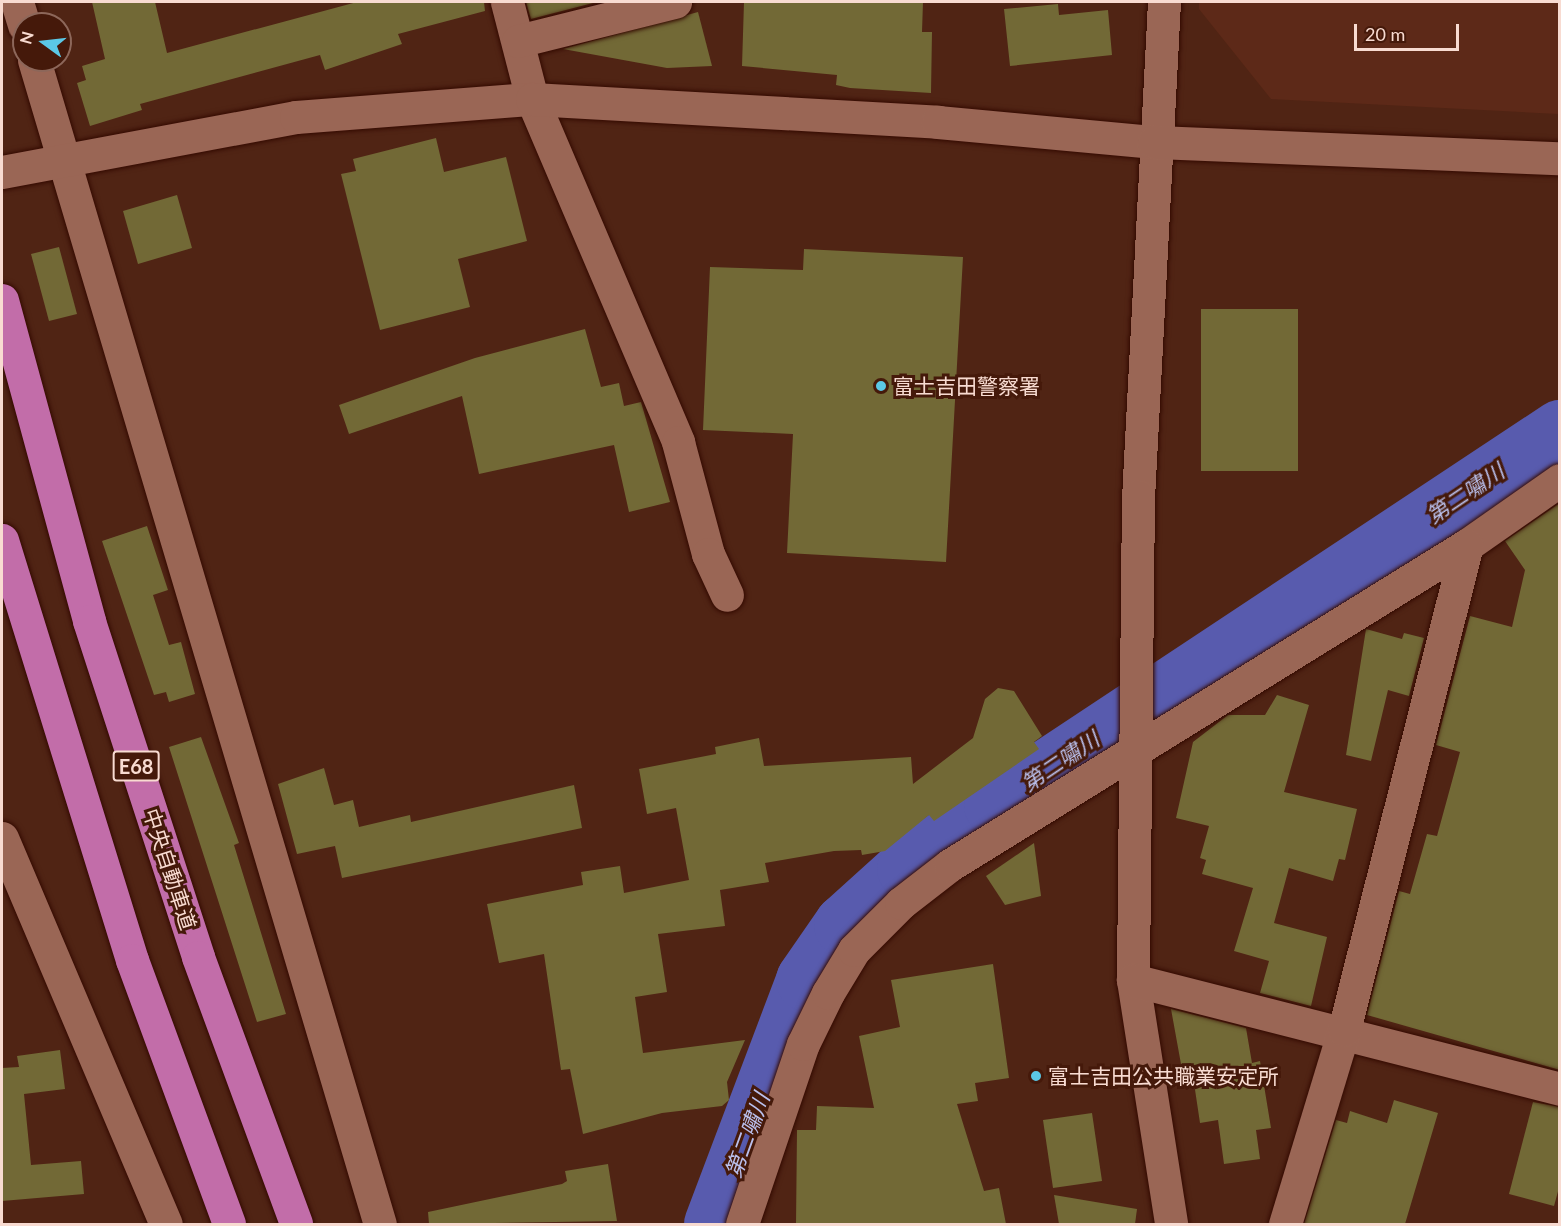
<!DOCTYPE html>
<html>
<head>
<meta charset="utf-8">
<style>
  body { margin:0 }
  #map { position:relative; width:1561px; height:1226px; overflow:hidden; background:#502414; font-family:Lato,"Noto Sans JP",sans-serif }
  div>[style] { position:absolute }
  .built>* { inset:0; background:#5d2918 }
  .river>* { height:63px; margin:-31.5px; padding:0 31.5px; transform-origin:31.5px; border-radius:31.5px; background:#585bae }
  .building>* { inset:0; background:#726936 }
  .roads { filter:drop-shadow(0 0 2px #340a00) drop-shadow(0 0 2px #340a00) }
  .minor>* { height:33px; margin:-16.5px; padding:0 16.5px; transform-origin:16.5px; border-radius:16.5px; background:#9a6655 }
  .highway>* { height:33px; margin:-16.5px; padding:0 16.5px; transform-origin:16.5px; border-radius:16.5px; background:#c26da9 }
  .dots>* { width:16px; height:16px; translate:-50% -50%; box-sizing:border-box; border:3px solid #45190a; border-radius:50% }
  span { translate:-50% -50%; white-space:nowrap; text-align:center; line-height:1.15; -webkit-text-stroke:6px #45190a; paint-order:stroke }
  .shield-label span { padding:2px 4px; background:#45190a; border:2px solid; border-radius:4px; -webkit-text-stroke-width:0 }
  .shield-label { font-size:20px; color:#f8dbd1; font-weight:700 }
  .poi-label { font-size:21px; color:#f8dbd1 }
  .left { translate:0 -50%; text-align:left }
  .street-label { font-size:21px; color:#f8dbd1 }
  .water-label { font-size:22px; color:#bac0ed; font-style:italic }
  .frame { position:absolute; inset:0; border:3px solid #f8dbd1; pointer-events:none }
  .north { position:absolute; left:12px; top:12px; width:60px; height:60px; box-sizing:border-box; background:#45190a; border:2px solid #8d675a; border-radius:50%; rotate:285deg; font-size:16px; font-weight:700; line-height:24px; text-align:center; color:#f8dbd1 }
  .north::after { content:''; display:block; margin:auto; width:21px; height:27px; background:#5bc8e6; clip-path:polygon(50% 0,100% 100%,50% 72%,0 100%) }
  .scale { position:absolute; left:1354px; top:24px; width:105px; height:27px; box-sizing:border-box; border:3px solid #f8dbd1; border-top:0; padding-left:8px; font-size:18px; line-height:21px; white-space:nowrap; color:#f8dbd1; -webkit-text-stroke:4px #45190a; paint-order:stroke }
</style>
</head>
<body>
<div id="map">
  <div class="built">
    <div style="clip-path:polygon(1199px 2px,1559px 2px,1559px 114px,1271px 99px,1199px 9px)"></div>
  </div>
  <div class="river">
    <div style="left:715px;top:1224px;width:261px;rotate:-69.3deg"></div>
    <div style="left:807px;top:980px;width:67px;rotate:-55.4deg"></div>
    <div style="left:845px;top:925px;width:85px;rotate:-42.1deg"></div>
    <div style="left:908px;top:868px;width:107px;rotate:-35.9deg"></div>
    <div style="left:995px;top:805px;width:678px;rotate:-33.5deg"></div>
  </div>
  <div class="building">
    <div style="clip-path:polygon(92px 2px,155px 2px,167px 53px,357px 2px,484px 2px,485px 11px,398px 34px,402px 44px,325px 70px,320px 55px,140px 104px,142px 110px,90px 126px,77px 83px,86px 80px,82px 66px,105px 59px)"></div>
    <div style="clip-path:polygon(526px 2px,593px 2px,593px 3px,531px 19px)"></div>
    <div style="clip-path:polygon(744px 2px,923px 2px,922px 32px,932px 32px,931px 93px,850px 88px,836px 85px,837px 75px,742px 66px)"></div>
    <div style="clip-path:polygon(1058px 4px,1059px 15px,1108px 10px,1112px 55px,1010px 66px,1004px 9px)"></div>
    <div style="clip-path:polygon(698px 12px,712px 66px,667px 68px,563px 49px)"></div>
    <div style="clip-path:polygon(436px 138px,444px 172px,506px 157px,527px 241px,458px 259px,470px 307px,380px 330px,341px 174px,356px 171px,353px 159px)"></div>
    <div style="clip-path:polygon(177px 195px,192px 248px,138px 264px,123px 211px)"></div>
    <div style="clip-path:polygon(59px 247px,77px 314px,49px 321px,31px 254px)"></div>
    <div style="clip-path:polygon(804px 249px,963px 257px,946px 562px,787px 553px,793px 434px,703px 430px,710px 267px,803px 270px)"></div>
    <div style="clip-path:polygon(1201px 309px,1298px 309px,1298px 471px,1201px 471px)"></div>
    <div style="clip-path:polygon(585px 329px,601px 387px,619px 383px,624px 406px,641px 402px,670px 502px,629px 512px,614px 445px,479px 474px,462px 396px,349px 434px,339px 405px,475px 358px)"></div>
    <div style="clip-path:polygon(1560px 503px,1560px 1070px,1367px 1015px,1399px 891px,1410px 894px,1427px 834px,1437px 836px,1460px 752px,1436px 745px,1470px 616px,1512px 627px,1525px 570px,1505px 541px)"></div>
    <div style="clip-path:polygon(147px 526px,168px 590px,153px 595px,169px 645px,181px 642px,195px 694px,169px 702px,166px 692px,154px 695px,102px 541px)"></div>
    <div style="clip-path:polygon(1366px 629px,1402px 639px,1404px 633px,1424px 638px,1409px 696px,1388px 690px,1371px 761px,1346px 755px)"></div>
    <div style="clip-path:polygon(998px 688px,1014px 691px,1042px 736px,1034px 742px,1039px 749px,934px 821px,929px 815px,885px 851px,862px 855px,861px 850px,834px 851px,765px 863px,769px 882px,720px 890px,725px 926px,658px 934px,667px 992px,635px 997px,643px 1053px,745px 1040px,727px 1082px,729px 1100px,722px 1106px,662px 1113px,583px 1134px,570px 1069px,561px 1070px,544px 954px,499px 963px,487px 904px,583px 885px,581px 872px,620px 866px,624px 893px,689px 880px,676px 808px,647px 814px,639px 769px,716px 754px,715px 747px,759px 738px,764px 766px,911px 757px,913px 784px,973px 738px,985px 699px)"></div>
    <div style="clip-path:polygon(1277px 695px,1309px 705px,1284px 792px,1357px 809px,1345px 860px,1339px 859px,1333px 881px,1289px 868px,1274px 923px,1327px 937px,1311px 1006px,1260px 993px,1269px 961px,1234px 951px,1253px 888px,1202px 874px,1206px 860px,1200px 858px,1209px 826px,1176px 818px,1193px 742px,1228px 715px,1265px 715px)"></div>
    <div style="clip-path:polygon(201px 737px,239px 843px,234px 845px,286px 1014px,257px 1022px,169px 747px)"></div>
    <div style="clip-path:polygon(324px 768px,334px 805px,353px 800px,359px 827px,410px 815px,411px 822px,574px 785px,582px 828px,342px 878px,335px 846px,297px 854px,278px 784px)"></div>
    <div style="clip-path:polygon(1034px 843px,1041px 896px,1005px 905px,986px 876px)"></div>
    <div style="clip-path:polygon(993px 964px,1009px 1078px,975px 1083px,978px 1101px,957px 1104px,984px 1191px,999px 1188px,1006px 1224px,796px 1224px,797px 1130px,816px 1130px,817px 1106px,874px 1108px,859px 1036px,900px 1027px,891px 980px)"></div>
    <div style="clip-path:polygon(1171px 1009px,1246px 1028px,1252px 1063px,1260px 1061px,1271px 1128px,1256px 1130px,1260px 1159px,1224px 1164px,1218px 1120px,1200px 1123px,1191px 1063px,1181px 1064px)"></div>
    <div style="clip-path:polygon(60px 1050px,65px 1089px,24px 1094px,31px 1165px,81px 1161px,84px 1194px,2px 1201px,2px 1068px,19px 1067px,17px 1056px)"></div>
    <div style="clip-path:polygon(1394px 1100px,1438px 1113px,1405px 1224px,1304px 1224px,1336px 1120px,1347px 1123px,1350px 1111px,1387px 1123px)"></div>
    <div style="clip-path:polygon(1533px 1102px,1560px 1107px,1560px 1184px,1554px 1206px,1509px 1194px)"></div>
    <div style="clip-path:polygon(1092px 1113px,1102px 1181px,1053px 1188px,1043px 1120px)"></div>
    <div style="clip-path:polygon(608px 1164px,617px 1221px,429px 1224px,428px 1212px,562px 1184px,567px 1181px,565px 1171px)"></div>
    <div style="clip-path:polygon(1054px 1195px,1137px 1209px,1135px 1224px,1059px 1224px)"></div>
  </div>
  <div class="roads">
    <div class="minor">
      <div style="left:17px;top:2px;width:24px;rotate:73deg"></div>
      <div style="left:507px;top:2px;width:100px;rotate:75.5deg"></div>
      <div style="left:532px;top:99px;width:373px;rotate:66.9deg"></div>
      <div style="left:678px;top:442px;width:116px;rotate:75deg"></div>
      <div style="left:708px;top:554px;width:45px;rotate:65.1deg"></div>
      <div style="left:1164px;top:2px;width:495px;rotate:93deg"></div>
      <div style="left:1138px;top:496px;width:484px;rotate:90.6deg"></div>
      <div style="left:1133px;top:980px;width:247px;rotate:81.1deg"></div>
      <div style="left:518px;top:41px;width:162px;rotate:-14deg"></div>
      <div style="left:34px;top:60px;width:1214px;rotate:73.45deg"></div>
      <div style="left:2px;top:172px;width:299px;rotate:-10.6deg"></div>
      <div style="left:296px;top:117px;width:237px;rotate:-4.4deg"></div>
      <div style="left:532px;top:99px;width:407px;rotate:3.2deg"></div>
      <div style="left:938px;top:122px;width:217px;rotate:5.3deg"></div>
      <div style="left:1154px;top:142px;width:406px;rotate:2.3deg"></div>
      <div style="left:2px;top:838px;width:419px;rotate:67deg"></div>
      <div style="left:1133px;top:980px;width:441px;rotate:14.3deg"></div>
      <div style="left:742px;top:1224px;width:190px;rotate:-71.3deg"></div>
      <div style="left:803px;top:1044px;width:57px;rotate:-63.9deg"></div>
      <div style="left:828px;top:993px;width:50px;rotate:-58.8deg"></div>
      <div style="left:854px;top:950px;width:66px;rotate:-45deg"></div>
      <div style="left:901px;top:903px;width:62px;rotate:-37.8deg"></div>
      <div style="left:950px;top:865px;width:608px;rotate:-31.76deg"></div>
      <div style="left:1467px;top:545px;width:113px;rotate:-35deg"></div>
      <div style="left:1285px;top:1224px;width:203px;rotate:-73.1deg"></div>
      <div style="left:1344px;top:1030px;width:500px;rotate:-75.77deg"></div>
    </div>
    <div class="highway">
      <div style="left:2px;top:300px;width:333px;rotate:74.8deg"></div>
      <div style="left:89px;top:621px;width:353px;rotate:72deg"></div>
      <div style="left:198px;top:957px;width:284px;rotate:69.8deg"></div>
      <div style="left:2px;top:540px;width:440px;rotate:72.8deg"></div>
      <div style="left:132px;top:960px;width:281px;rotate:69.8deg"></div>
    </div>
  </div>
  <div class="dots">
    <div style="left:881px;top:386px;background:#5bc8e6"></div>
    <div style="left:1036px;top:1076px;background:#5bc8e6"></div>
  </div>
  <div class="shield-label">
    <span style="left:136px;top:766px">E68</span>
  </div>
  <div class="poi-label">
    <span class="left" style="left:893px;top:386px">富士吉田警察署</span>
    <span class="left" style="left:1048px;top:1076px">富士吉田公共職業安定所</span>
  </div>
  <div class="street-label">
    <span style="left:170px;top:869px;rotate:72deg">中央自動車道</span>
  </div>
  <div class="water-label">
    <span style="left:1465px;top:493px;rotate:-34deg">第二嘯川</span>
    <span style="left:1060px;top:761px;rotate:-34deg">第二嘯川</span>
    <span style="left:747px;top:1135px;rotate:-70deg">第二嘯川</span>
  </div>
  <div class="frame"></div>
  <div class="north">N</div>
  <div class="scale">20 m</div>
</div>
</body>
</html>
